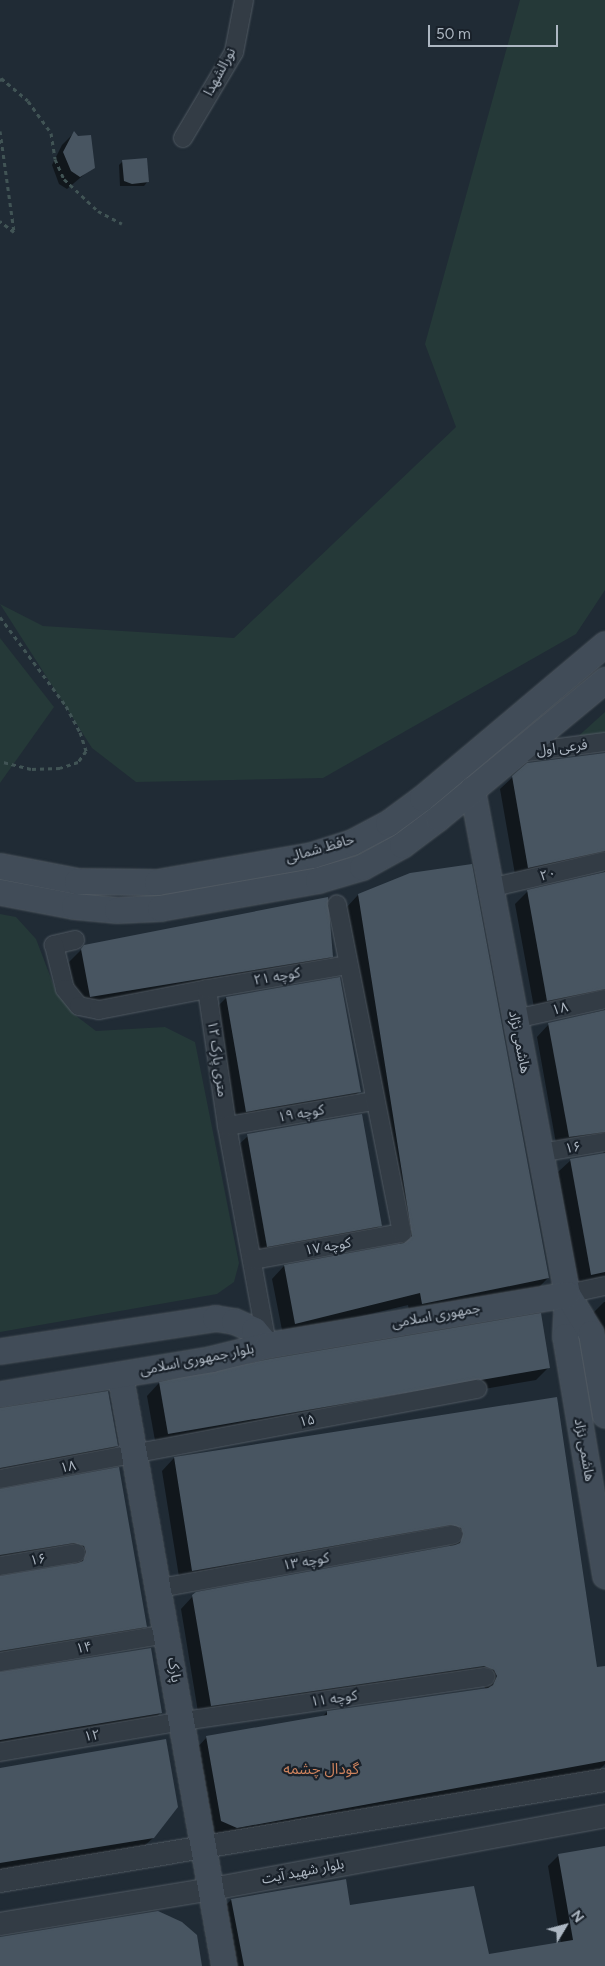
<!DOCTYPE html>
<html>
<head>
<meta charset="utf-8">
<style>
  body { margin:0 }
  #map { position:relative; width:605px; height:1966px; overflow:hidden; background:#202b35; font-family:Figtree,"Noto Sans Arabic",sans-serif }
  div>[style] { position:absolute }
  .green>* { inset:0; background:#253938 }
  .shadow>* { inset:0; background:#0007 }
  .building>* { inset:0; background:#485561 }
  .path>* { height:3px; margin-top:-1.5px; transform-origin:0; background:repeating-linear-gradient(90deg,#415455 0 4px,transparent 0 8px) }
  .roads { filter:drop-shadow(0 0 1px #515a63) drop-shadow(0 0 1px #515a63) }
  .minor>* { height:18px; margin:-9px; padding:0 9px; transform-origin:9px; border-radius:9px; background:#333c45 }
  .tertiary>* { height:22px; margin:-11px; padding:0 11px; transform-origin:11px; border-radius:11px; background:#333c45 }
  .secondary>* { height:25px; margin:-12.5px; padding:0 12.5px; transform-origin:12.5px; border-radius:12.5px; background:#414c58 }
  span { translate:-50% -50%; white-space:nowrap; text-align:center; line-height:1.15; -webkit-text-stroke:4.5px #19212a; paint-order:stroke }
  .street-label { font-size:14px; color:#adb7c2 }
  .neighbourhood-label { font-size:15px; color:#ce835d }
  .north { position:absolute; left:540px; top:1901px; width:50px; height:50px; -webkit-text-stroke:4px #19212a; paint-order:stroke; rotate:53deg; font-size:14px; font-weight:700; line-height:20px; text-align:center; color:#adb7c2 }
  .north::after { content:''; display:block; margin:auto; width:18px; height:22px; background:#adb7c2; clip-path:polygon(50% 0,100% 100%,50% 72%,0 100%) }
  .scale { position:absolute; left:428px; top:25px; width:130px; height:22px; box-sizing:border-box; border:2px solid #adb7c2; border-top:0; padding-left:6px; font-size:15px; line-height:18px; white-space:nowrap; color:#adb7c2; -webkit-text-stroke:4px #19212a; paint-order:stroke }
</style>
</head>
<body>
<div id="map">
  <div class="green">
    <div style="clip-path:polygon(520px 0,605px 0,605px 590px,576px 634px,323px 778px,136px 782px,92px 748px,0 604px,43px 626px,234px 638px,456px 427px,425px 344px)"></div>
    <div style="clip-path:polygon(0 638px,54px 707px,0 783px)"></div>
    <div style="clip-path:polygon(605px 712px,605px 734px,574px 740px)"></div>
    <div style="clip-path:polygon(0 914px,16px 917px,36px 939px,57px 994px,75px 1015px,96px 1031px,165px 1027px,195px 1042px,239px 1263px,234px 1282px,217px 1294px,0 1332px)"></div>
  </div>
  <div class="shadow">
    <div style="clip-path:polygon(74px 133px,93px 167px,67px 189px,59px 184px,52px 165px,62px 145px)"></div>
    <div style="clip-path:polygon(123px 161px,148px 181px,144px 186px,120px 186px,119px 165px)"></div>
    <div style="clip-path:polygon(605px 754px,605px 1282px,579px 1287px,558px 1172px,571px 1160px,604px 1154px,601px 1147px,557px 1149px,537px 1037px,549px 1024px,604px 1010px,600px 1004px,535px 1013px,515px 904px,528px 891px,604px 872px,600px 865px,516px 880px,500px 789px,513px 777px)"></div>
    <div style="clip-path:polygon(358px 895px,548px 1278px,536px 1290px,410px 1315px,408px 1305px,283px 1335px,272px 1279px,284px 1266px,400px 1245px,346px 908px)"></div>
    <div style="clip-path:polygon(85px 946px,332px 956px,320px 969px,77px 1009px,69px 962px)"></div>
    <div style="clip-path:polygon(226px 998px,360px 1091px,348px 1103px,234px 1124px,214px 1010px)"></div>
    <div style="clip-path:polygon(248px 1136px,380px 1225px,368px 1238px,255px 1258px,235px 1148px)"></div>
    <div style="clip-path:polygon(604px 1302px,605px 1302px,605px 1393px,592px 1314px)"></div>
    <div style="clip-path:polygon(270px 1360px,548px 1368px,536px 1380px,156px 1446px,147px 1396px,159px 1383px)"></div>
    <div style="clip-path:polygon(556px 1398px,596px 1668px,605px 1667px,605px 1764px,598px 1771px,224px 1840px,209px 1834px,195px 1750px,207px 1737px,322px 1717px,327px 1712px,486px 1689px,478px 1679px,199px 1718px,181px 1609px,193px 1596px,450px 1548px,449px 1541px,180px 1583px,162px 1471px,174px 1458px)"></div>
    <div style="clip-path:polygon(0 1409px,117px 1446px,104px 1458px,0 1478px)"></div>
    <div style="clip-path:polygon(118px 1469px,145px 1626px,133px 1639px,0 1661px,0 1578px,74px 1565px,72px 1559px,0 1565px,0 1490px)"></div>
    <div style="clip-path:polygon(0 1673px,161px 1712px,149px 1725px,0 1750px)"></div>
    <div style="clip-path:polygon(0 1769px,153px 1838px,140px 1850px,0 1873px)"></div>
    <div style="clip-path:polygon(605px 1847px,605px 1966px,231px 1966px,220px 1911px,231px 1900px,349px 1906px,488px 1956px,561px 1943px,548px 1866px,559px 1855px)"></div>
  </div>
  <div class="building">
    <div style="clip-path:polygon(74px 131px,78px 136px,91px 135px,95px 168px,80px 177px,71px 171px,63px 152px)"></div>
    <div style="clip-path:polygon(147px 158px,149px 182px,132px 184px,124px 181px,122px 160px)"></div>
    <div style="clip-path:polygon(605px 753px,605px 851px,528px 868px,512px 776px,527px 763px)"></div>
    <div style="clip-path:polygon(472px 864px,549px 1278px,422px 1304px,420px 1293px,295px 1324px,284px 1265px,404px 1243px,412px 1236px,358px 894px,410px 873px)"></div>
    <div style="clip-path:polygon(605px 872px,605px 989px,547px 1001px,527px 890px)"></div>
    <div style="clip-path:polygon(328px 897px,333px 957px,90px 997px,81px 949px,84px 945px)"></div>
    <div style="clip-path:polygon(340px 977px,361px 1092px,246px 1112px,226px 997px)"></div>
    <div style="clip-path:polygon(605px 1010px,605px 1132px,569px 1137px,548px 1023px)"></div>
    <div style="clip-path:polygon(362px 1114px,382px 1226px,267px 1247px,247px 1134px)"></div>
    <div style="clip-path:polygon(605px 1153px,605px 1272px,591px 1275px,570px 1159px)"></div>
    <div style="clip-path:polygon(541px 1313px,550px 1368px,168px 1434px,159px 1382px,270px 1359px)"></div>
    <div style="clip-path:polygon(108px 1391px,118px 1446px,0 1468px,0 1408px)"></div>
    <div style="clip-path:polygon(557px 1397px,597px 1667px,605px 1666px,605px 1761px,237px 1828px,221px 1821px,206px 1736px,327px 1715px,327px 1711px,488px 1688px,493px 1685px,497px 1676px,494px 1670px,484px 1666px,211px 1706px,192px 1595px,196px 1592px,455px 1545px,460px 1543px,463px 1534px,461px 1528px,451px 1525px,192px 1571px,174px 1457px)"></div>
    <div style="clip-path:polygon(119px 1467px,147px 1627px,0 1651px,0 1576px,78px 1563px,83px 1561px,86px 1552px,84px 1546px,74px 1543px,0 1555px,0 1489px)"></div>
    <div style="clip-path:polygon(151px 1648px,162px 1713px,0 1740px,0 1672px)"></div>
    <div style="clip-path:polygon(166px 1739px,178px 1807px,154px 1838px,0 1863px,0 1768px)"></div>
    <div style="clip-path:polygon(605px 1846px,605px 1966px,244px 1966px,231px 1899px,341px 1880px,346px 1879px,350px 1905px,474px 1886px,489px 1954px,573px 1940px,558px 1854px)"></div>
    <div style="clip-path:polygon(158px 1911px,182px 1922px,197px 1935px,202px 1966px,0 1966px,0 1937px)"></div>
  </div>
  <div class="path">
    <div style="left:0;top:81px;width:3px;rotate:-72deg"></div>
    <div style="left:1px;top:78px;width:35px;rotate:40deg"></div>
    <div style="left:28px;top:101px;width:39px;rotate:54deg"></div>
    <div style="left:51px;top:133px;width:26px;rotate:81deg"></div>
    <div style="left:55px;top:159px;width:22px;rotate:66deg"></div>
    <div style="left:64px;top:179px;width:47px;rotate:43.3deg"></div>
    <div style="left:98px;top:211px;width:27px;rotate:28deg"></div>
    <div style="left:0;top:131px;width:102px;rotate:82.1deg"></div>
    <div style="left:14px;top:232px;width:18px;rotate:-142deg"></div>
    <div style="left:0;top:617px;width:111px;rotate:53.4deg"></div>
    <div style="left:66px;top:706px;width:30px;rotate:62deg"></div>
    <div style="left:80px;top:732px;width:20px;rotate:72deg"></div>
    <div style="left:86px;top:751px;width:14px;rotate:126deg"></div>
    <div style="left:78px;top:762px;width:19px;rotate:162deg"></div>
    <div style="left:60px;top:768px;width:29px;rotate:178deg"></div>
    <div style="left:31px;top:769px;width:32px;rotate:-166deg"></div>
  </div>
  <div class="roads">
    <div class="minor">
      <div style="left:183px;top:138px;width:100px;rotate:-59.3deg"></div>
      <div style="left:234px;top:52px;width:53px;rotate:-79.1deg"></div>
      <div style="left:520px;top:753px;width:86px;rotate:-7.4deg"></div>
      <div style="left:490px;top:888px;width:118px;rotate:-13.2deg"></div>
      <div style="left:75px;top:940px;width:22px;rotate:167deg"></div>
      <div style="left:54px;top:945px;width:45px;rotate:76deg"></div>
      <div style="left:65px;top:989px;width:22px;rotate:51deg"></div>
      <div style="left:79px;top:1006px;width:20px;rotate:11deg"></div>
      <div style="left:99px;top:1010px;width:110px;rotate:-11deg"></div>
      <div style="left:207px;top:989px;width:138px;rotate:81.7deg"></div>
      <div style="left:227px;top:1126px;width:222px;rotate:79.6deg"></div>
      <div style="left:207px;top:989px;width:143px;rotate:-9.7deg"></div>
      <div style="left:515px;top:1019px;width:92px;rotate:-12.5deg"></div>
      <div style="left:227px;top:1126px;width:149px;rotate:-9.7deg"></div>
      <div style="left:540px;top:1153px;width:66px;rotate:-9.6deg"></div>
      <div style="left:253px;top:1260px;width:151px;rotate:-10.3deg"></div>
      <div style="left:402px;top:1233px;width:335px;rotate:-101.2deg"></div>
      <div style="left:567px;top:1294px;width:39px;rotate:-12deg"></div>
      <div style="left:0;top:1479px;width:486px;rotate:-10.7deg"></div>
      <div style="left:0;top:1566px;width:77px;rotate:-9.7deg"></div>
      <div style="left:160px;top:1588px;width:298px;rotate:-10.3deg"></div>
      <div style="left:0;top:1662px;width:170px;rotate:-9.5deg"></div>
      <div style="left:0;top:1752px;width:186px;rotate:-9.6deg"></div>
      <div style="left:183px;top:1721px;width:306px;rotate:-8.3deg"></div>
    </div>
    <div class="tertiary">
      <div style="left:0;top:1881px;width:613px;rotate:-9.48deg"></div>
      <div style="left:0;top:1924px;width:215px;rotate:-9.4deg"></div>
      <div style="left:212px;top:1889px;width:400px;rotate:-10.5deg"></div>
    </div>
    <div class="secondary">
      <div style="left:472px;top:789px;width:514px;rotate:79.35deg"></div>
      <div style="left:567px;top:1294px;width:42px;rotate:92.7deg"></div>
      <div style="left:565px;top:1336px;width:243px;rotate:80.5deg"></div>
      <div style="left:0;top:866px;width:78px;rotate:11deg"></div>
      <div style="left:77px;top:881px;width:80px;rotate:0.7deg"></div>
      <div style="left:157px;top:882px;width:157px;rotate:-9.9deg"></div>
      <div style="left:312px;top:855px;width:42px;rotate:-18deg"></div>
      <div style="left:352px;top:842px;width:41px;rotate:-27.8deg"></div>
      <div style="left:388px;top:823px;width:42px;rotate:-36.3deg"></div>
      <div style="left:422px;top:798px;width:239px;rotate:-40.1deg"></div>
      <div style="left:0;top:892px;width:75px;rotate:10.7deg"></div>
      <div style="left:74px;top:906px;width:43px;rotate:5.3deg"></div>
      <div style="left:117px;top:910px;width:43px;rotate:-2.7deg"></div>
      <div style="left:160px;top:908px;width:160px;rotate:-10deg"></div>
      <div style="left:318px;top:880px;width:46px;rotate:-16.5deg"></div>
      <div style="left:362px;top:867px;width:46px;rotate:-28.8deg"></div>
      <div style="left:402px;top:845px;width:45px;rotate:-36.9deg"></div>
      <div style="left:438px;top:818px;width:217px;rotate:-39.6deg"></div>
      <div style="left:567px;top:1294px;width:46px;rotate:58.4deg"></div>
      <div style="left:591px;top:1333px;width:83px;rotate:80.3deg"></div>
      <div style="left:0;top:1351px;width:218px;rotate:-8.7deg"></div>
      <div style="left:215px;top:1318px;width:19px;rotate:9deg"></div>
      <div style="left:234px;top:1321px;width:22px;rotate:24deg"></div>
      <div style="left:254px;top:1330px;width:20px;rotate:49deg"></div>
      <div style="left:120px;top:1375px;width:600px;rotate:80.02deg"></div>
      <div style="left:0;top:1394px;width:214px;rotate:-9.4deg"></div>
      <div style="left:211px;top:1359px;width:58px;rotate:-14deg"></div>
      <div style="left:267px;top:1345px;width:304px;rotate:-9.6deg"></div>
    </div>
  </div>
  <div class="street-label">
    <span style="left:220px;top:72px;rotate:-62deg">نورالشهدا</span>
    <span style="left:562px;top:748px;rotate:-7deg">فرعی اول</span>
    <span style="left:320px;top:849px;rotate:-16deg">حافظ شمالی</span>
    <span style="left:548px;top:875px;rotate:-13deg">۲۰</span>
    <span style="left:277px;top:977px;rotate:-10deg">کوچه ۲۱</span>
    <span style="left:560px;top:1009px;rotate:-13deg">۱۸</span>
    <span style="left:519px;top:1042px;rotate:79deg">هاشمی نژاد</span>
    <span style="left:217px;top:1059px;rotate:82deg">۱۲ متری پارک</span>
    <span style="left:301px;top:1114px;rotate:-10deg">کوچه ۱۹</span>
    <span style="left:573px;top:1148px;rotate:-10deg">۱۶</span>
    <span style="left:328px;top:1247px;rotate:-10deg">کوچه ۱۷</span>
    <span style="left:436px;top:1316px;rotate:-10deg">جمهوری اسلامی</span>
    <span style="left:197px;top:1360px;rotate:-11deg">بلوار جمهوری اسلامی</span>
    <span style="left:307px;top:1421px;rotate:-11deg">۱۵</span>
    <span style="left:584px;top:1450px;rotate:80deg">هاشمی نژاد</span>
    <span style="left:68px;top:1467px;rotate:-11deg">۱۸</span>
    <span style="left:38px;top:1560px;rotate:-10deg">۱۶</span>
    <span style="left:306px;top:1562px;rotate:-10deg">کوچه ۱۳</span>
    <span style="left:84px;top:1648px;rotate:-10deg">۱۴</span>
    <span style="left:174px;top:1670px;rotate:80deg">پارک</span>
    <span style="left:334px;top:1699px;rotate:-8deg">کوچه ۱۱</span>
    <span style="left:92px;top:1736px;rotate:-10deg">۱۲</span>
    <span style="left:303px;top:1872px;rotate:-11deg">بلوار شهید آیت</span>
  </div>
  <div class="neighbourhood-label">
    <span style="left:321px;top:1770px">گودال چشمه</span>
  </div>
  <div class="north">N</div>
  <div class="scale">50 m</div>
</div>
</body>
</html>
